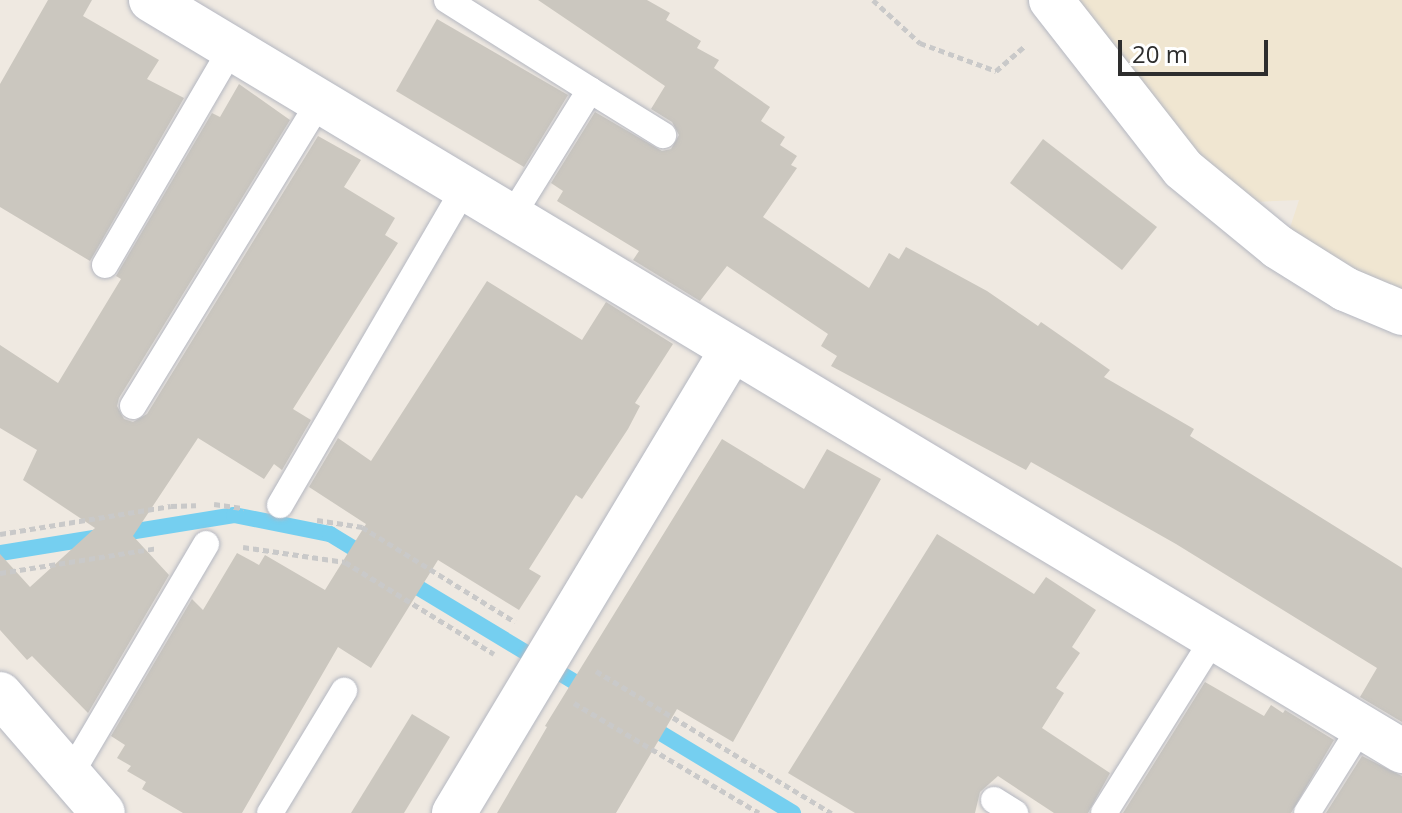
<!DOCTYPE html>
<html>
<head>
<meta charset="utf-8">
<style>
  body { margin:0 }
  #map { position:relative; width:1402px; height:813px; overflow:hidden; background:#efe9e1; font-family:"Open Sans",sans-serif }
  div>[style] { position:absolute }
  .education>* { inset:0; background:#f0e6d1 }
  .stream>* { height:16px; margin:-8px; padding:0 8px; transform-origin:8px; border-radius:8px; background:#75cff0 }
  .building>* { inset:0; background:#cbc7bf }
  .path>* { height:5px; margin-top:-2.5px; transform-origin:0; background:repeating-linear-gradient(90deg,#c9c9c9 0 6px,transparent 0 10px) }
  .roads { filter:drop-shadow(0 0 2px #b4b7c1) drop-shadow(0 0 2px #b4b7c1) }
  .service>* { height:26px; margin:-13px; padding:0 13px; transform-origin:13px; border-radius:13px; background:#fff }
  .minor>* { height:44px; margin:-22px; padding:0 22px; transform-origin:22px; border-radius:22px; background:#fff }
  span { translate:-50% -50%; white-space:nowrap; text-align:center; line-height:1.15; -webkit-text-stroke:8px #fff; paint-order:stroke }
  .scale { position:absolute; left:1118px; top:40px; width:150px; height:36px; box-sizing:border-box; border:4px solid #2e2e2e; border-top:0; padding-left:10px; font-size:24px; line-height:28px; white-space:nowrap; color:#2e2e2e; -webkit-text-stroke:6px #fff; paint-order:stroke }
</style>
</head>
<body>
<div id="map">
  <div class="education">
    <div style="clip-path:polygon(1067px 0,1402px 0,1402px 295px,1287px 237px,1299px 200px,1254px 202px,1195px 159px)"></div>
  </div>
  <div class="stream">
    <div style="left:0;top:553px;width:237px;rotate:-9.2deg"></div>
    <div style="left:234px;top:515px;width:98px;rotate:11.2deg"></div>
    <div style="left:330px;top:534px;width:48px;rotate:31.4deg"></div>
    <div style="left:404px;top:579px;width:217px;rotate:31.1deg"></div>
    <div style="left:644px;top:723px;width:174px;rotate:31.1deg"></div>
  </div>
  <div class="building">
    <div style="clip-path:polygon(48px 0,92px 0,83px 16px,159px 60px,147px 79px,184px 98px,90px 261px,0 207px,0 84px)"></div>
    <div style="clip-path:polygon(538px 0,647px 0,670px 13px,666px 20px,701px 41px,697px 48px,719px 60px,714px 68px,770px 107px,761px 121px,785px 137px,780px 145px,797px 156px,791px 165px,797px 168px,763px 217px,869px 288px,889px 253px,899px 259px,906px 247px,987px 291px,1038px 326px,1041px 322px,1110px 370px,1104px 377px,1194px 429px,1190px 436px,1402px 568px,1402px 722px,1360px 697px,1377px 668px,1176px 544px,1031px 462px,1026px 470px,831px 366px,837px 356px,821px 346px,828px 334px,727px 266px,700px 301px,633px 260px,639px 251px,557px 201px,563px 191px,551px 183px,595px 112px,662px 151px,671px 149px,679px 135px,672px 122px,651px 109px,665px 86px)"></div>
    <div style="clip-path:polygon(437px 19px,568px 95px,524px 167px,396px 91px)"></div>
    <div style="clip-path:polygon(239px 84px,290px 120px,119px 398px,117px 406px,124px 419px,133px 422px,147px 414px,318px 136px,361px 160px,344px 187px,395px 218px,385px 235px,398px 243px,293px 409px,311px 420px,282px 470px,274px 464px,264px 479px,198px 438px,133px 536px,169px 575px,88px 713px,32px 656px,27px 660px,0 630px,0 554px,30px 587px,95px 528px,23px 480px,37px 450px,0 428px,0 345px,58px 383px,121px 279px,116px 276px,212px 113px,220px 117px)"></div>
    <div style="clip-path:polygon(1043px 139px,1157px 227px,1122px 270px,1010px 183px)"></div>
    <div style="clip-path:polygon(487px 281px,582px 340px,606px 302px,673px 344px,635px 403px,640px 406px,628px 429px,582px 499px,576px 495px,529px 569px,541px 576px,519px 610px,438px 560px,371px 668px,338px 647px,242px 813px,183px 813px,142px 789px,146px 782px,127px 771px,131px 766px,117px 758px,125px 745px,111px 736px,192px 599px,203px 610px,237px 553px,259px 565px,265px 555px,325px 590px,366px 524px,309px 487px,338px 438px,371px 461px)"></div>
    <div style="clip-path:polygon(722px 439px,804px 489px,827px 449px,881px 479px,733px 742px,677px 709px,616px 813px,497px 813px,547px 727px,545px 726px)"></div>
    <div style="clip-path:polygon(937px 534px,1034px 594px,1046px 577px,1096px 610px,1072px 647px,1080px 653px,1056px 688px,1064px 693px,1042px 728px,1110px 773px,1088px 813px,1054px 813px,998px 776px,980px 792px,975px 813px,855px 813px,788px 773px)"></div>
    <div style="clip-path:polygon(1205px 682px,1264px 716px,1271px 705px,1283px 713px,1285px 710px,1334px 740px,1291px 813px,1123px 813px)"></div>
    <div style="clip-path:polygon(412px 714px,450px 737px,404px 813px,351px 813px)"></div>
    <div style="clip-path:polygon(1362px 756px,1402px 776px,1402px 813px,1326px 813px)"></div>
  </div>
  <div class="path">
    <div style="left:873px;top:0;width:64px;rotate:42.5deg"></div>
    <div style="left:920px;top:43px;width:81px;rotate:20.2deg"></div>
    <div style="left:996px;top:71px;width:38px;rotate:-41deg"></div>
    <div style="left:214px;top:504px;width:30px;rotate:8deg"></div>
    <div style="left:317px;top:520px;width:46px;rotate:8.8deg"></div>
    <div style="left:362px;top:527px;width:180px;rotate:31.8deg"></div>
    <div style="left:0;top:534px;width:173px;rotate:-9.3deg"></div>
    <div style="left:171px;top:506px;width:25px;rotate:-2deg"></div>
    <div style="left:243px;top:547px;width:103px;rotate:8.4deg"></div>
    <div style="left:345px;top:562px;width:175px;rotate:31.7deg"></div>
    <div style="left:0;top:573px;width:159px;rotate:-9deg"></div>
    <div style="left:596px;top:671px;width:275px;rotate:31.1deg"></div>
    <div style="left:574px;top:703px;width:215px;rotate:30.7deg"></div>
  </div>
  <div class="roads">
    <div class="service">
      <div style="left:447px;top:0;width:169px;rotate:32.2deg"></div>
      <div style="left:590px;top:90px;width:148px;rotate:121.8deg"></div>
      <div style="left:590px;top:90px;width:86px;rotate:31.7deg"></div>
      <div style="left:105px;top:265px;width:251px;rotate:-59.7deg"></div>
      <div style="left:133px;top:406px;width:358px;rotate:-58.5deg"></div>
      <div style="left:280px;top:505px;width:368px;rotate:-59.8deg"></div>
      <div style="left:70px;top:775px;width:268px;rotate:-59.5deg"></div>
      <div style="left:994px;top:800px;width:25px;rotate:32deg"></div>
      <div style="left:270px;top:813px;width:143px;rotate:-58.8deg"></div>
      <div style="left:1104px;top:813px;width:205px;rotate:-57.9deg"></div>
      <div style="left:1307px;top:813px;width:102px;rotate:-57.9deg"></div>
    </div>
    <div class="minor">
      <div style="left:151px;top:0;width:1459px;rotate:30.98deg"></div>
      <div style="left:1051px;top:0;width:214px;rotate:52deg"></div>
      <div style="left:1183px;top:169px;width:123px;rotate:39.4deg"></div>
      <div style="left:1278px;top:247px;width:79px;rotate:32.1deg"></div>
      <div style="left:1345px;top:289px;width:62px;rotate:22.8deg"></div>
      <div style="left:0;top:694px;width:157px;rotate:49.1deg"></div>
      <div style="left:454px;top:813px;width:540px;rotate:-59.02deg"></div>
    </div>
  </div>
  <div class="scale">20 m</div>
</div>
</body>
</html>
